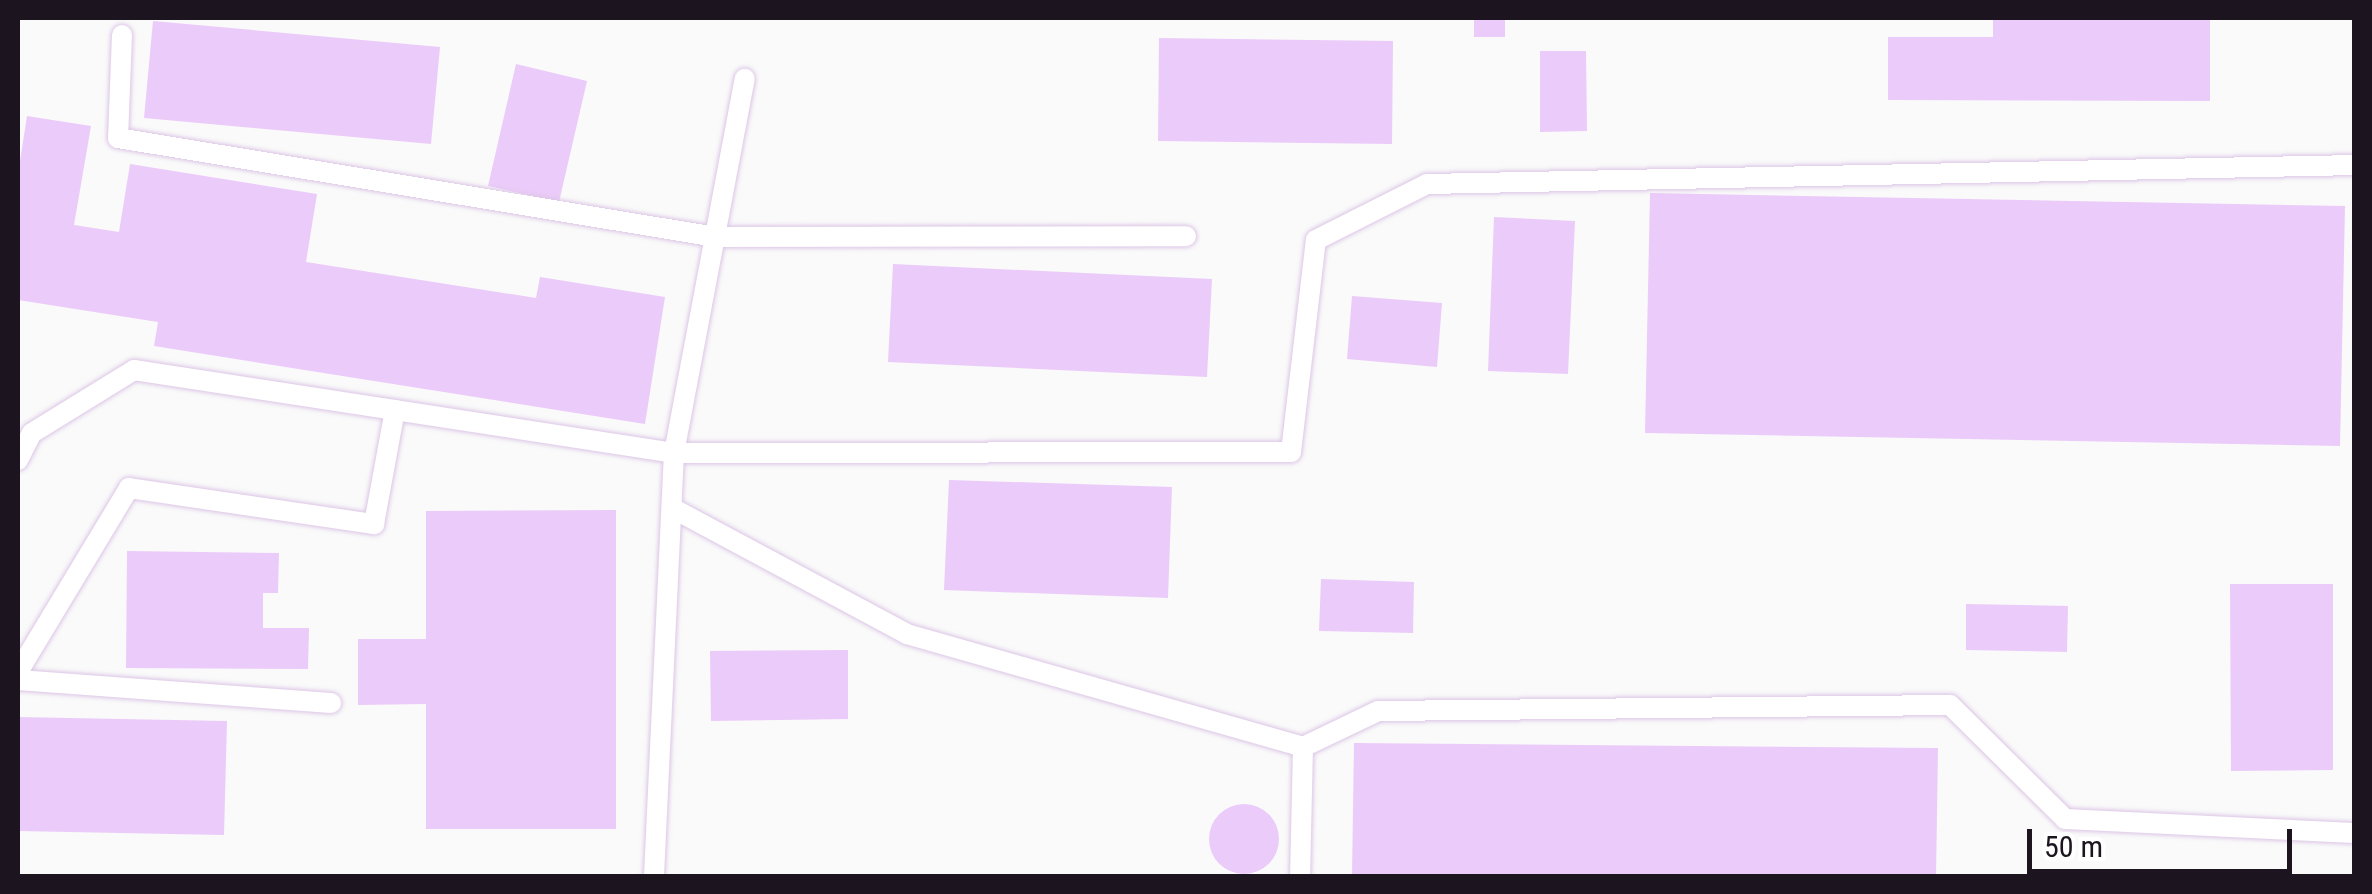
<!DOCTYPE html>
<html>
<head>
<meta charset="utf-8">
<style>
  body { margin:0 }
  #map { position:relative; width:2372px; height:894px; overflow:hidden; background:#fafafa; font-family:"Roboto Condensed",sans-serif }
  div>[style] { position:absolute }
  .building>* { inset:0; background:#ebcbf9 }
  .round { border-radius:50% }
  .roads { filter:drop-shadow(0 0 2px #dcc6e6) drop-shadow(0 0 2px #dcc6e6) }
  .lane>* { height:20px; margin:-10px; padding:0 10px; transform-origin:10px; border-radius:10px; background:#fff }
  span { translate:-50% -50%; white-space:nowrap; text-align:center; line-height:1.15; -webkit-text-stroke:8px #fff; paint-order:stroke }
  .frame { position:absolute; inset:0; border:20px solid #1c141f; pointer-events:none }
  .scale { position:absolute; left:2027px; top:829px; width:265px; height:45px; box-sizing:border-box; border:5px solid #1c141f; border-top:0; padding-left:12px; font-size:30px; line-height:35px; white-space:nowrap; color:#1c141f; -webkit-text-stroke:8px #fff; paint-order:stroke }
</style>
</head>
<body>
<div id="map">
  <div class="building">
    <div style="clip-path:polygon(1474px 18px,1505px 18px,1505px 37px,1474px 37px)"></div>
    <div style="clip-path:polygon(1993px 18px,2210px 18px,2210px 101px,1888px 100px,1888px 37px,1993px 37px)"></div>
    <div style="clip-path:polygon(153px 21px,440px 47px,431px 144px,144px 118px)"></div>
    <div style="clip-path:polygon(1159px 38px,1393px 41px,1392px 144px,1158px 141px)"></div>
    <div style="clip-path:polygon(1540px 51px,1586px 51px,1587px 131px,1540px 132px)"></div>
    <div style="clip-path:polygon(516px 64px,587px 81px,559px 202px,488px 186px)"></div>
    <div style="clip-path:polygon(27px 116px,91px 126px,74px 225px,119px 232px,130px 164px,317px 194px,306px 262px,536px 298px,540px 277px,665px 297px,645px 424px,154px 346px,158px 322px,18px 300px,18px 174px)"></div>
    <div style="clip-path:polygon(1650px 193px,2345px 206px,2340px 446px,1645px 433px)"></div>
    <div style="clip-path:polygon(1494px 217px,1575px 221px,1568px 374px,1488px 371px)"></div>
    <div style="clip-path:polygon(893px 264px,1212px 279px,1207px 377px,888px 362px)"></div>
    <div style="clip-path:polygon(1352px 296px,1442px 303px,1437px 367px,1347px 359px)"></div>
    <div style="clip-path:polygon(949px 480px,1172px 487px,1168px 598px,944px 590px)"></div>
    <div style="clip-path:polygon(616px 510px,616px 829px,426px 829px,426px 704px,358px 705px,358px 639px,426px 639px,426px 511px)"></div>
    <div style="clip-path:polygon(127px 551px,279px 553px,278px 593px,263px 593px,263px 628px,309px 628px,308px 669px,126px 668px)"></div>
    <div style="clip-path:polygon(1321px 579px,1414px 582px,1413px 633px,1319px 631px)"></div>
    <div style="clip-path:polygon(2230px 584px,2333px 584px,2333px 770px,2231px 771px)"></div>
    <div style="clip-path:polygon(1966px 604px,2068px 606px,2067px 652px,1966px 650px)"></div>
    <div style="clip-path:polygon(848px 650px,848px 719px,711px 721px,710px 651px)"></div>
    <div style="clip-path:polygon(18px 717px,227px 721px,224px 835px,18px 831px)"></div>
    <div style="clip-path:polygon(1354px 743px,1938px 748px,1936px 876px,1352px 876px)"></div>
    <div class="round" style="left:1209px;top:804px;width:70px;height:70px"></div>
  </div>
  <div class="roads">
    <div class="lane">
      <div style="left:122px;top:35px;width:103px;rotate:92.2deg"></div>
      <div style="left:118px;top:138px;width:606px;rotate:9.4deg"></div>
      <div style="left:716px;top:237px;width:470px;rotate:-0.1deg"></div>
      <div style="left:18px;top:460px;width:30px;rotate:-63deg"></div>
      <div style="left:32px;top:433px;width:120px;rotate:-31.7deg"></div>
      <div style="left:134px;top:370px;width:546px;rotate:8.74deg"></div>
      <div style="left:674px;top:453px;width:617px;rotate:-0.09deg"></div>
      <div style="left:1291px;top:452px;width:213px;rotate:-83.3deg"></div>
      <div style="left:1316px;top:240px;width:124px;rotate:-26.8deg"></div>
      <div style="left:1427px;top:184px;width:927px;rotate:-1.17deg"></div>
      <div style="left:672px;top:508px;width:267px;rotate:28.2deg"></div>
      <div style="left:907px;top:634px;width:412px;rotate:15.9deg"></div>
      <div style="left:1303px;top:747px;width:129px;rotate:91.3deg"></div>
      <div style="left:18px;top:672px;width:215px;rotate:-58.9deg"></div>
      <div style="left:129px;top:488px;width:248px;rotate:8.4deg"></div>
      <div style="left:374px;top:524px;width:116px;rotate:-79.6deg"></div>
      <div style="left:18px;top:680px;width:314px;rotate:4.2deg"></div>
      <div style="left:1303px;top:747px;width:83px;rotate:-25.6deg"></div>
      <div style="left:1378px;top:711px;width:572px;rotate:-0.6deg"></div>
      <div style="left:1950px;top:705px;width:162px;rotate:44.7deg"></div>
      <div style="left:2065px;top:819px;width:289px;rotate:2.8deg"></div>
      <div style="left:654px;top:876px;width:423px;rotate:-87.3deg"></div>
      <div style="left:674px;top:453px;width:381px;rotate:-79.3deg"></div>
    </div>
  </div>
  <div class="frame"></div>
  <div class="scale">50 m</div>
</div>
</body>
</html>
